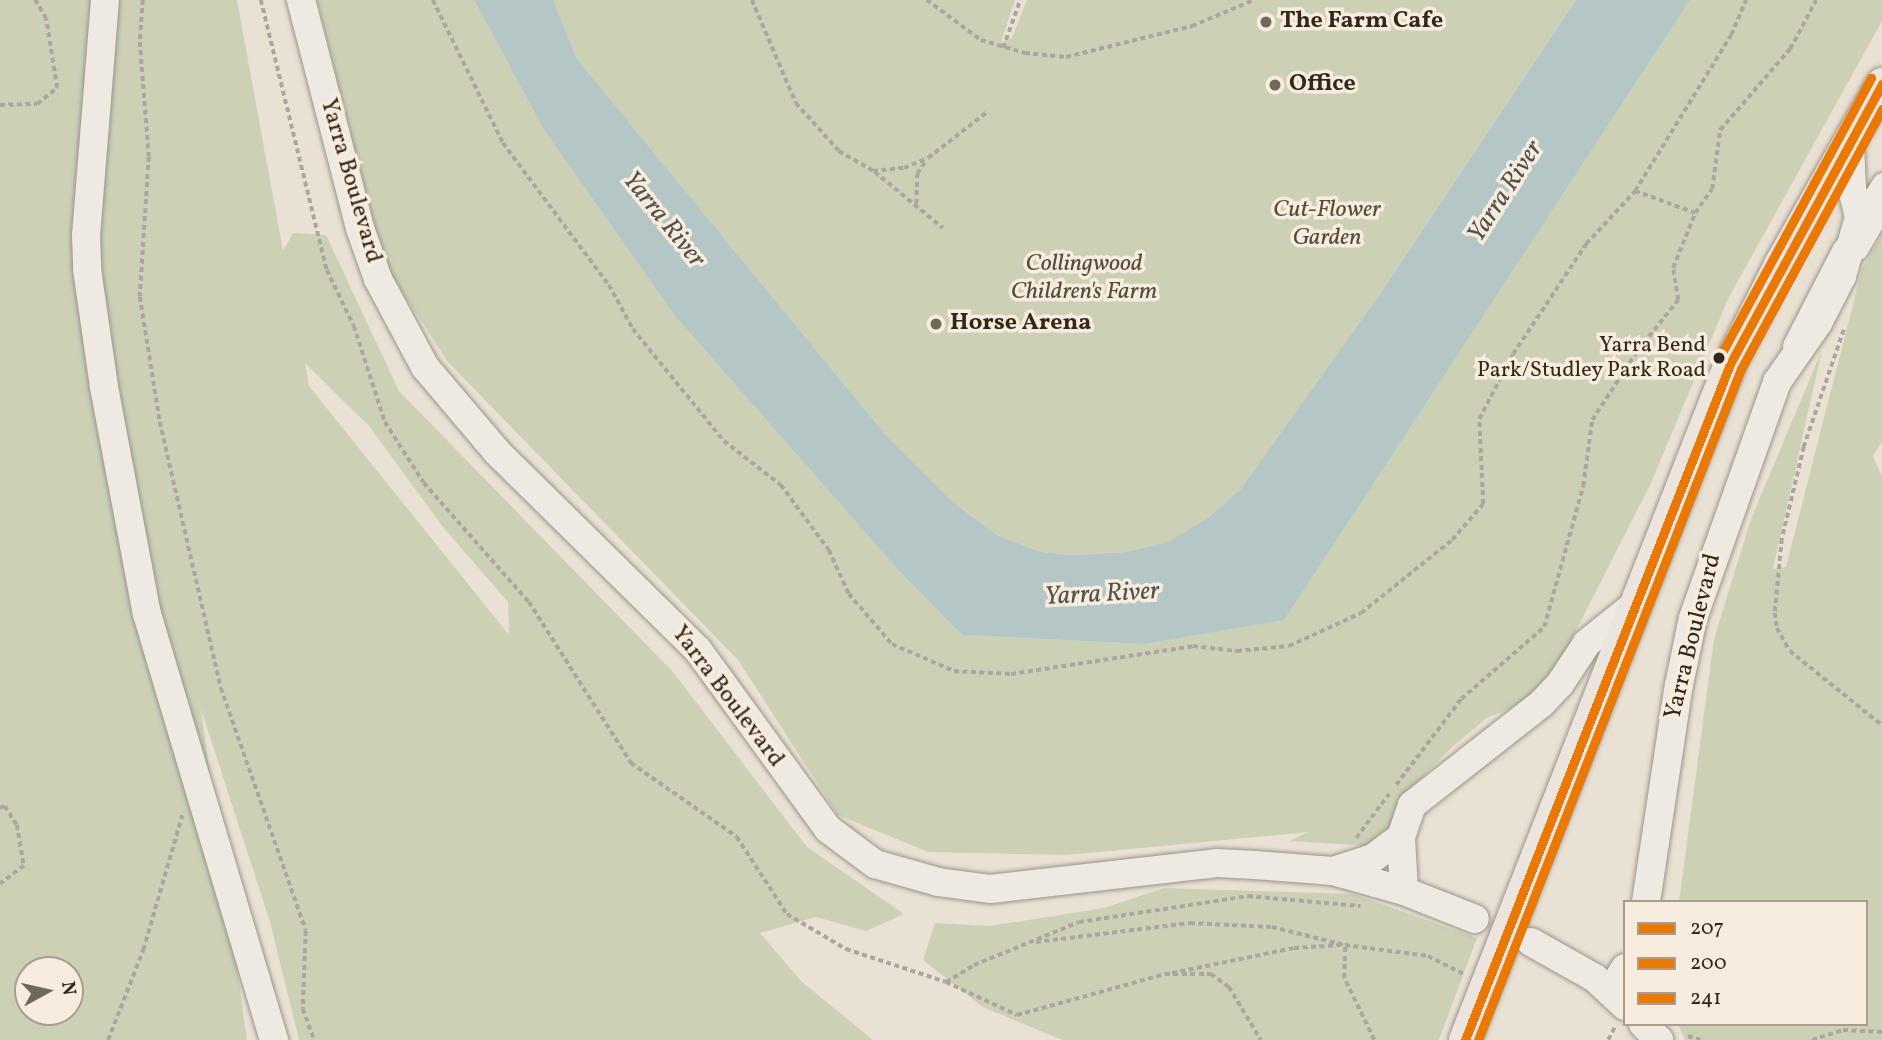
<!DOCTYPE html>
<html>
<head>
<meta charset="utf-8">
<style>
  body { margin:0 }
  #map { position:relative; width:1882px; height:1040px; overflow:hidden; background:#e9e1d4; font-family:Vollkorn,serif }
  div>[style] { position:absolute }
  .green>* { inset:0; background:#ccd1b6 }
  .water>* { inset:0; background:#b5c6c7 }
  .path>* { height:3.5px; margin-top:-1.75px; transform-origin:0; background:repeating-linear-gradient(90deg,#aba6a0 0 5px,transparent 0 8.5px) }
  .roads { filter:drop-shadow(0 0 2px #9a948b) drop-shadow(0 0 2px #9a948b) }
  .street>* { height:19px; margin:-9.5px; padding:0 9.5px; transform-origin:9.5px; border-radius:9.5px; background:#eeeae2 }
  .secondary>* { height:28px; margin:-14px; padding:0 14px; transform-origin:14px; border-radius:14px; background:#eeeae2 }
  .primary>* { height:32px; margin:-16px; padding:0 16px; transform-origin:16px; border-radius:16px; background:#ebe5de }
  .bus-1>* { height:9px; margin:-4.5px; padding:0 4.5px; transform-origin:4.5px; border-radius:4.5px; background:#ea7903 }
  .bus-2>* { height:9px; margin:-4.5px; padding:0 4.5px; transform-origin:4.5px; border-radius:4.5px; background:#ea7903 }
  .bus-3>* { height:9px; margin:-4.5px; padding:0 4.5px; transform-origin:4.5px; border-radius:4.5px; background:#ea7903 }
  .dots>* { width:19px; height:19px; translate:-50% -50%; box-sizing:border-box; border:4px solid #f7ecdd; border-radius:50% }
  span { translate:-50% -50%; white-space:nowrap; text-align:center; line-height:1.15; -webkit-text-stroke:7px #f7ecdd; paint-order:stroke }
  .bus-label { font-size:22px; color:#31271b }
  .right { translate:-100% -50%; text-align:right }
  .poi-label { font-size:24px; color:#31271b; font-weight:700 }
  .left { translate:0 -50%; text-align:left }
  .street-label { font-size:24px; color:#31271b }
  .park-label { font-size:24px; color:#524e3c; font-style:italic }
  .water-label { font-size:26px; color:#52534d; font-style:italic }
  .legend { position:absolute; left:1623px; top:900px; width:245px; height:126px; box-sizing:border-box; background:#f7ecdd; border:2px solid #a89d8f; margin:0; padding:9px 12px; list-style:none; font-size:21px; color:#31271b }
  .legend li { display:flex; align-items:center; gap:14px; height:35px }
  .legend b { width:35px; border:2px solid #a89d8f }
  .north { position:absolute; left:14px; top:956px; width:70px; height:70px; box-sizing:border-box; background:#f7ecdd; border:2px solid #a89d8f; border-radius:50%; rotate:82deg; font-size:19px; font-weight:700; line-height:28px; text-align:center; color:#31271b }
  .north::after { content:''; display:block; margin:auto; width:24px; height:32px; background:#71685c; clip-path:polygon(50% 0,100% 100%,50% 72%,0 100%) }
</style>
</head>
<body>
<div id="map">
  <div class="green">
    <div style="clip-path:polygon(evenodd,0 0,237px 0,283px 251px,293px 233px,326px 235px,399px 391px,673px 672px,807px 847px,904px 914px,866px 931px,816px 917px,760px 933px,801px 981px,873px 1040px,299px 1040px,270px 922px,201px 709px,247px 1040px,0 1040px,0 0,305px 363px,369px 426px,443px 527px,508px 602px,509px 635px,309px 386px,305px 363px,0 0,28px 970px,70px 970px,70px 1012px,28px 1012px,28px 970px)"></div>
    <div style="clip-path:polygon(317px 0,474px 0,544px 130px,675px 316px,899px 571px,962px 635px,1144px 644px,1284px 619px,1690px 0,1882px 0,1882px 21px,1728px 299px,1651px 483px,1554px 674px,1520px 704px,1487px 718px,1452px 747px,1410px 789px,1389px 830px,1370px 846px,1290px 841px,1308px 832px,1067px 855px,928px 852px,838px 815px,738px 660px,448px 362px,384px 264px)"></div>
    <div style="clip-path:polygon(553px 0,1015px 0,1001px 42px,1012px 38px,1027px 0,1576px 0,1380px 294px,1240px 490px,1208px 518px,1169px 542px,1126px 552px,1073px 555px,1041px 552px,997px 535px,954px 503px,884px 433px,577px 59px)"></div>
    <div style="clip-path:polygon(1882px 235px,1882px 442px,1873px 456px,1882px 477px,1882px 1040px,1685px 1040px,1678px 1024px,1866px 1024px,1866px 902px,1679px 902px,1714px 639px,1751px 519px,1822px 350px,1773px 569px,1786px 567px,1862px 269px)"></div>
    <div style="clip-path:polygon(1164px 888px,1353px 894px,1477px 938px,1439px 1040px,1062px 1040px,983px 1007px,923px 960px,935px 923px,990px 926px,1104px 908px)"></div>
  </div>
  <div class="water">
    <div style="clip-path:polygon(474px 0,553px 0,577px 59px,884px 433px,954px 503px,997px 535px,1041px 552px,1073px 555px,1126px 552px,1168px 542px,1208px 518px,1240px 490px,1380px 294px,1576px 0,1690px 0,1284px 620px,1144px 644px,962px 635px,899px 571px,675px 316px,544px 130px)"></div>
  </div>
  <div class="path">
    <div style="left:143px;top:0;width:42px;rotate:94.1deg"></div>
    <div style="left:140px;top:42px;width:115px;rotate:85.5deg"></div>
    <div style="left:149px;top:157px;width:140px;rotate:93.7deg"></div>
    <div style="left:140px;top:297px;width:127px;rotate:80.9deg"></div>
    <div style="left:160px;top:422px;width:273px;rotate:77.1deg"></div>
    <div style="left:221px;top:688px;width:257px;rotate:70.7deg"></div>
    <div style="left:306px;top:931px;width:78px;rotate:92.2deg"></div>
    <div style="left:303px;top:1009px;width:33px;rotate:70deg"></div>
    <div style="left:261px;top:0;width:278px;rotate:76.3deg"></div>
    <div style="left:327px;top:270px;width:62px;rotate:64.3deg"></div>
    <div style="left:354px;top:326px;width:101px;rotate:72.1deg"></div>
    <div style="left:385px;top:422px;width:72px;rotate:57.4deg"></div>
    <div style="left:424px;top:483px;width:159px;rotate:48.6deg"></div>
    <div style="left:529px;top:602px;width:191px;rotate:57.6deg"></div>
    <div style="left:631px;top:763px;width:129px;rotate:34.9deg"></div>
    <div style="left:737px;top:837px;width:92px;rotate:57deg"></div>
    <div style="left:787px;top:914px;width:69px;rotate:30.7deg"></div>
    <div style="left:846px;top:949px;width:105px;rotate:18.3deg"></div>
    <div style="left:946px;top:982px;width:33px;rotate:-31deg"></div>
    <div style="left:974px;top:965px;width:113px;rotate:-22.3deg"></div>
    <div style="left:1079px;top:922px;width:171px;rotate:-8.7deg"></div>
    <div style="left:1248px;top:896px;width:113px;rotate:5.1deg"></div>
    <div style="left:433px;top:0;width:159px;rotate:63.9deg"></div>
    <div style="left:503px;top:143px;width:177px;rotate:53.3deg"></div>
    <div style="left:609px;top:285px;width:50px;rotate:61.4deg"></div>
    <div style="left:633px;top:329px;width:144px;rotate:50.9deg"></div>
    <div style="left:724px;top:441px;width:72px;rotate:37.7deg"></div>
    <div style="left:781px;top:485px;width:81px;rotate:53.6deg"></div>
    <div style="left:829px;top:550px;width:48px;rotate:65.6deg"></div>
    <div style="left:849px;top:594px;width:66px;rotate:49.3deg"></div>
    <div style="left:892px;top:644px;width:68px;rotate:23.5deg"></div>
    <div style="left:954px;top:671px;width:57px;rotate:3deg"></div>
    <div style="left:1011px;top:674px;width:184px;rotate:-8.7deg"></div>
    <div style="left:1193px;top:646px;width:44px;rotate:6.5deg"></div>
    <div style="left:1237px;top:651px;width:52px;rotate:-5.5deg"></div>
    <div style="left:1289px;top:646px;width:79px;rotate:-24.6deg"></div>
    <div style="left:1361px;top:613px;width:117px;rotate:-38.7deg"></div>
    <div style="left:1452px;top:540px;width:48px;rotate:-49.3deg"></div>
    <div style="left:1483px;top:504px;width:85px;rotate:-92.7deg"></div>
    <div style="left:1479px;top:419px;width:73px;rotate:-62.4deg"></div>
    <div style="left:1513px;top:354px;width:132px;rotate:-56.4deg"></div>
    <div style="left:1586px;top:244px;width:72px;rotate:-47.2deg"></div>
    <div style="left:1635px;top:191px;width:183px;rotate:-58.4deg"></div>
    <div style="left:1731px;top:35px;width:38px;rotate:-67deg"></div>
    <div style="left:752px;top:0;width:112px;rotate:66.9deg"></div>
    <div style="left:796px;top:103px;width:64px;rotate:48.1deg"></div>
    <div style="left:839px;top:151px;width:39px;rotate:30deg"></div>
    <div style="left:873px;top:171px;width:31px;rotate:-6deg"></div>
    <div style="left:904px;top:168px;width:26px;rotate:-23deg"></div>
    <div style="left:928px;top:158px;width:75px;rotate:-37.9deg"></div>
    <div style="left:927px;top:0;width:67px;rotate:36.5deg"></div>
    <div style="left:981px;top:40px;width:46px;rotate:16.5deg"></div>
    <div style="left:1025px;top:53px;width:41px;rotate:5.6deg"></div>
    <div style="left:1066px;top:57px;width:130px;rotate:-13.8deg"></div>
    <div style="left:1192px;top:26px;width:67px;rotate:-22.8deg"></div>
    <div style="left:1003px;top:48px;width:51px;rotate:-70.5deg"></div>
    <div style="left:0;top:105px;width:37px;rotate:-2deg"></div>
    <div style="left:37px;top:104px;width:26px;rotate:-39deg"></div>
    <div style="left:57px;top:88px;width:70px;rotate:-99.1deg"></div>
    <div style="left:46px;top:19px;width:22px;rotate:-120deg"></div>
    <div style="left:875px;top:172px;width:88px;rotate:39.5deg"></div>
    <div style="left:1635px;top:191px;width:64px;rotate:20.1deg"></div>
    <div style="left:916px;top:204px;width:30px;rotate:-88deg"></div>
    <div style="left:917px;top:174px;width:17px;rotate:-57deg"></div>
    <div style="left:1844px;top:330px;width:124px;rotate:108.9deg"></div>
    <div style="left:1804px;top:447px;width:95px;rotate:103.4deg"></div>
    <div style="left:1782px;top:539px;width:74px;rotate:95.4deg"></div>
    <div style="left:1775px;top:613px;width:15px;rotate:82deg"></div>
    <div style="left:1777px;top:628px;width:26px;rotate:61deg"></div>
    <div style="left:1790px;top:651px;width:118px;rotate:38.8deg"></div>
    <div style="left:1396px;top:785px;width:108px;rotate:-52.9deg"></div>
    <div style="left:1461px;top:699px;width:110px;rotate:-40.9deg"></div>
    <div style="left:1544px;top:627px;width:146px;rotate:-74.5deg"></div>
    <div style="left:1583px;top:486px;width:67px;rotate:-82.2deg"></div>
    <div style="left:1592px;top:420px;width:84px;rotate:-56.7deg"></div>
    <div style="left:1638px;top:350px;width:64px;rotate:-51.3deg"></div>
    <div style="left:1678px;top:300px;width:32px;rotate:-99deg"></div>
    <div style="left:1673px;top:268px;width:59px;rotate:-68.2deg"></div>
    <div style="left:1695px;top:213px;width:29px;rotate:-55deg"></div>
    <div style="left:1712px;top:189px;width:60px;rotate:-82.3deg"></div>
    <div style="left:1720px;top:130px;width:107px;rotate:-49.2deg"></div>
    <div style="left:1790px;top:49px;width:55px;rotate:-62deg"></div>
    <div style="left:0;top:808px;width:5px;rotate:-22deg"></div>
    <div style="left:5px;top:806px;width:22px;rotate:58deg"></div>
    <div style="left:17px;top:825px;width:42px;rotate:80.3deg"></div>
    <div style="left:24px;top:866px;width:30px;rotate:143deg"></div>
    <div style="left:1356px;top:838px;width:55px;rotate:-53.1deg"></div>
    <div style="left:1036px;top:942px;width:155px;rotate:-7deg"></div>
    <div style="left:1190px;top:923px;width:82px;rotate:2.8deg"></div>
    <div style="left:1272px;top:927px;width:75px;rotate:13.9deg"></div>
    <div style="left:1172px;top:973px;width:125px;rotate:-11.6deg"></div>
    <div style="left:1294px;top:948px;width:46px;rotate:-3.7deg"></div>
    <div style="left:946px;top:982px;width:78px;rotate:24.9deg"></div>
    <div style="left:1017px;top:1015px;width:154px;rotate:-15.5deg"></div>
    <div style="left:1165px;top:974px;width:46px"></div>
    <div style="left:1211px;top:974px;width:22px;rotate:36deg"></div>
    <div style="left:1229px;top:987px;width:62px;rotate:58.9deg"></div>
    <div style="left:1688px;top:1036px;width:13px;rotate:18deg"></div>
    <div style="left:108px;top:1040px;width:97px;rotate:-68.7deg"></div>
    <div style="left:143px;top:950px;width:140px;rotate:-73.8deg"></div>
    <div style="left:1374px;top:1040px;width:69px;rotate:-115.8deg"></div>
    <div style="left:1344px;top:978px;width:33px;rotate:-88deg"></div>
    <div style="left:1345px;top:945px;width:84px;rotate:7.5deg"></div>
    <div style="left:1428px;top:956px;width:40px;rotate:26.6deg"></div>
    <div style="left:1608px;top:1040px;width:16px;rotate:-63deg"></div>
    <div style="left:1812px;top:1040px;width:33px;rotate:-18deg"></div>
    <div style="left:1843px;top:1030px;width:39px;rotate:3deg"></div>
  </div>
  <div class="roads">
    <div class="street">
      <div style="left:1857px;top:222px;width:47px;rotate:-58deg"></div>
      <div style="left:1858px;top:250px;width:48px;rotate:-59.7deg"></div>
      <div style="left:1792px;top:345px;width:109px;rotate:-62.7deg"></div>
    </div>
    <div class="secondary">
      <div style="left:105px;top:0;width:235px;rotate:94.6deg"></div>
      <div style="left:86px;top:234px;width:35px;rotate:88deg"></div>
      <div style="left:87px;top:269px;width:119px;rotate:81.8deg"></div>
      <div style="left:104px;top:387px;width:231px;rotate:79.3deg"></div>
      <div style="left:147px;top:614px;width:445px;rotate:73.4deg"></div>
      <div style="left:301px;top:0;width:236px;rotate:75.5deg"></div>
      <div style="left:360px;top:228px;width:54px;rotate:70.6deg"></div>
      <div style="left:378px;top:279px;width:100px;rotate:61.9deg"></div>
      <div style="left:425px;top:367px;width:111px;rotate:49.7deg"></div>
      <div style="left:497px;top:452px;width:282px;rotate:44.6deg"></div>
      <div style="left:698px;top:650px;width:221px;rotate:54deg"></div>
      <div style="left:828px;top:829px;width:59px;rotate:36.7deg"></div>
      <div style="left:875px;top:864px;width:66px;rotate:15.9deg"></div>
      <div style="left:938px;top:882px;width:52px;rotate:7.7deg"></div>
      <div style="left:990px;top:889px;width:228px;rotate:-6.5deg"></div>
      <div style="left:1217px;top:863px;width:38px;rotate:3deg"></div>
      <div style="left:1255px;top:865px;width:78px;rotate:4.4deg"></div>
      <div style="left:1333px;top:871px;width:74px;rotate:15.7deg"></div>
      <div style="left:1404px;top:891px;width:76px;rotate:21.5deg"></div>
      <div style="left:1333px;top:871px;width:42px;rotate:-18deg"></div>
      <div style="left:1373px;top:858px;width:35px;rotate:-37deg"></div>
      <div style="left:1404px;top:891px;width:54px;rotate:-93.2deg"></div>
      <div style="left:1401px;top:837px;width:34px;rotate:-71deg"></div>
      <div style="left:1412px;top:805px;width:165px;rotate:-38.1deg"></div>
      <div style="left:1542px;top:703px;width:26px;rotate:-47deg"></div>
      <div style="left:1560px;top:684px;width:49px;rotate:-56.6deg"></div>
      <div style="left:1587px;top:643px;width:58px;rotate:-38.7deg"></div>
      <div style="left:1646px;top:902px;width:219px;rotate:-81.4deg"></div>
      <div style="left:1679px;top:685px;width:68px;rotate:-78.2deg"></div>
      <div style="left:1693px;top:618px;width:251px;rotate:-70.4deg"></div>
      <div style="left:1777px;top:382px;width:72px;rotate:-55.2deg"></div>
      <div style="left:1818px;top:323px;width:53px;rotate:-62.9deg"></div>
      <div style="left:1842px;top:276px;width:61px;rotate:-73.9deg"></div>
      <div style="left:1859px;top:217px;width:29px;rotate:-104deg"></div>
      <div style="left:1852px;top:189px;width:46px;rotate:-92.5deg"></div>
      <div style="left:1531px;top:942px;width:73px;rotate:29.4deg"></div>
      <div style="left:1595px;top:978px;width:41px;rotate:43deg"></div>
      <div style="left:1610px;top:992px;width:28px;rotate:-58deg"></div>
      <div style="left:1643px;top:1024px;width:23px;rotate:45deg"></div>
    </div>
    <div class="primary">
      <div style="left:1465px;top:1040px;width:726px;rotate:-68.59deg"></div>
      <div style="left:1730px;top:364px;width:111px;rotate:-63.2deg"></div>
      <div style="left:1780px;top:265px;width:208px;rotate:-60.6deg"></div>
    </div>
  </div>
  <div class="bus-1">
    <div style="left:1465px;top:1040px;width:726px;rotate:-68.59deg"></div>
    <div style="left:1730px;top:364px;width:319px;rotate:-61.5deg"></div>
  </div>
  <div class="bus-2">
    <div style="left:1478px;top:1040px;width:721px;rotate:-68.6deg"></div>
    <div style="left:1741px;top:369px;width:296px;rotate:-61.5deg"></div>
  </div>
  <div class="bus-3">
    <div style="left:1719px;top:358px;width:319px;rotate:-61.5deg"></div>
  </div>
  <div class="dots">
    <div style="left:1266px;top:22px;background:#71685c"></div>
    <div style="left:1275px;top:85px;background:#71685c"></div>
    <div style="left:936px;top:324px;background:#71685c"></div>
    <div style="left:1719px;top:358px;background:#31271b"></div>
  </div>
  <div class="bus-label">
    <span class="right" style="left:1706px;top:358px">Yarra Bend<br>Park/Studley Park Road</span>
  </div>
  <div class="poi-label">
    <span class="left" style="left:1280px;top:22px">The Farm Cafe</span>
    <span class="left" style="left:1289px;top:85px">Office</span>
    <span class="left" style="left:950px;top:324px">Horse Arena</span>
  </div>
  <div class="street-label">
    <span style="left:350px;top:181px;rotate:74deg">Yarra Boulevard</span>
    <span style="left:1694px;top:637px;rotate:-76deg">Yarra Boulevard</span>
    <span style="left:727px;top:697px;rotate:53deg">Yarra Boulevard</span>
  </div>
  <div class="park-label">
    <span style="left:1327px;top:225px">Cut-Flower<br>Garden</span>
    <span style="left:1084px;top:279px">Collingwood<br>Children's Farm</span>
  </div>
  <div class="water-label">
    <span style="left:1506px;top:192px;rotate:-57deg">Yarra River</span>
    <span style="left:663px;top:220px;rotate:51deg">Yarra River</span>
    <span style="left:1102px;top:595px;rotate:-3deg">Yarra River</span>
  </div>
  <ul class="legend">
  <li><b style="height:9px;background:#ea7903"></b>207</li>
  <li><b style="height:9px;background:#ea7903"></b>200</li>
  <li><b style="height:9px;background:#ea7903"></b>241</li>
  </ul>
  <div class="north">N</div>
</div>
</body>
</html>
